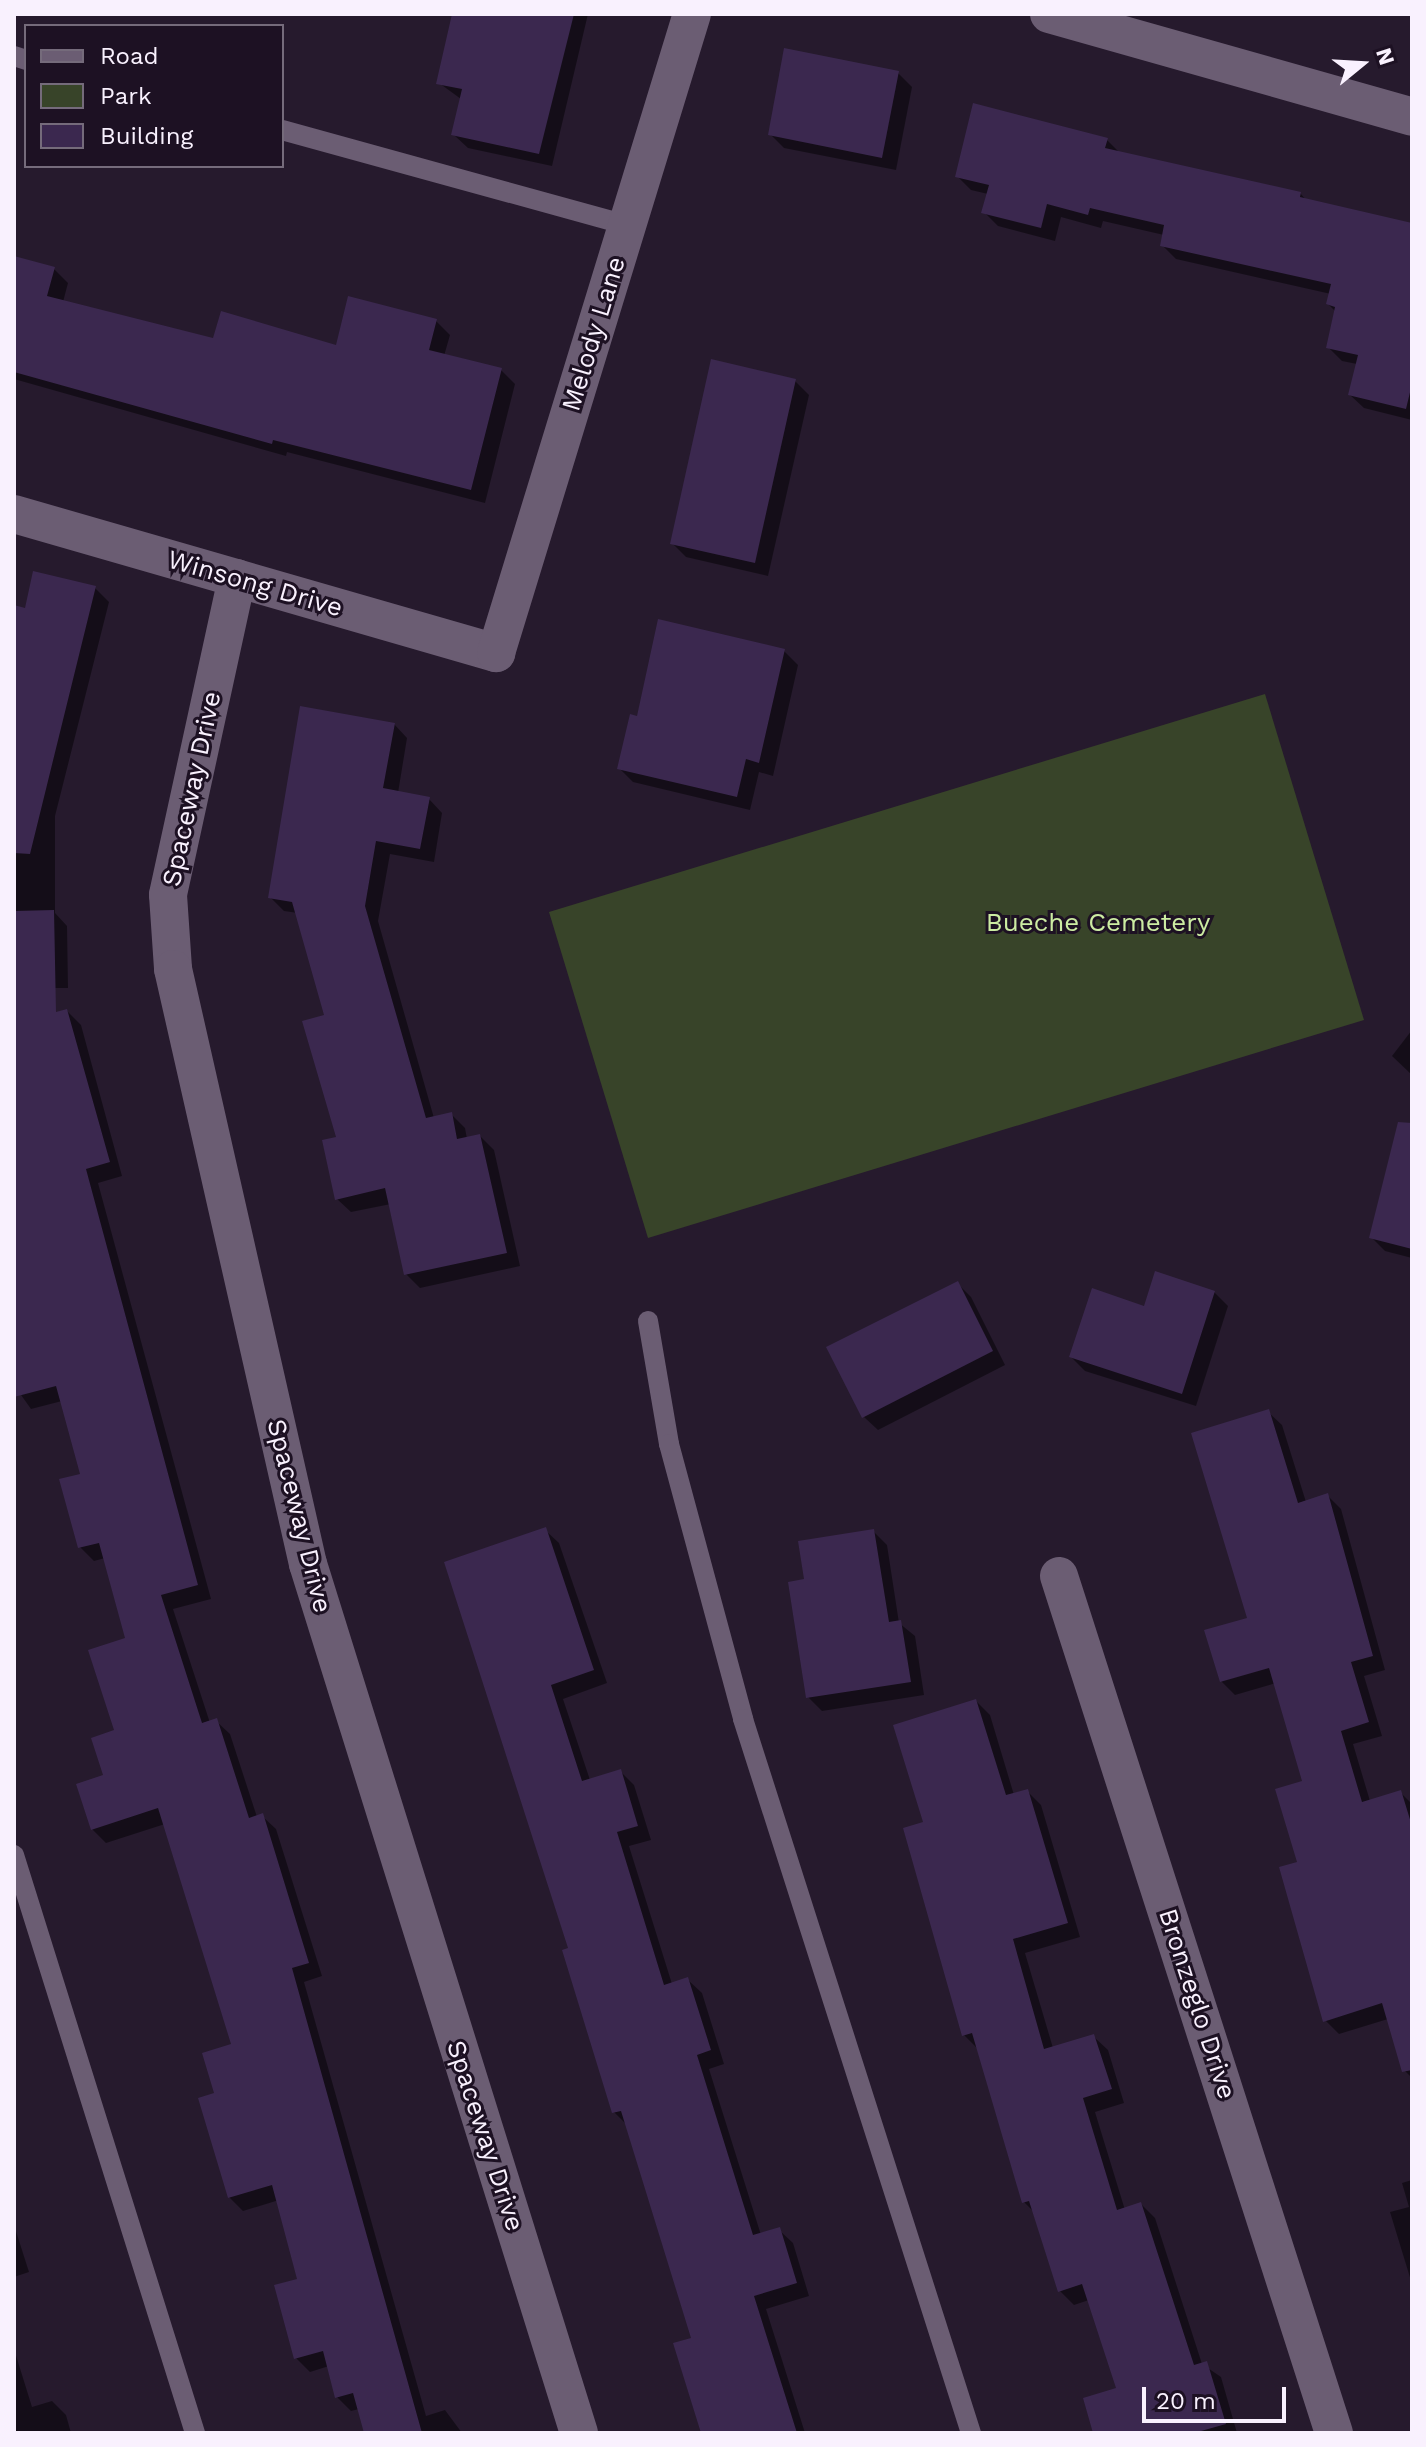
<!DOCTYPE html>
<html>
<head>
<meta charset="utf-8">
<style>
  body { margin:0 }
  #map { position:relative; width:1426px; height:2447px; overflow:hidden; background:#261a2d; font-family:"Work Sans",sans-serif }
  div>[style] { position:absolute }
  .green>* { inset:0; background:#384429 }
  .shadow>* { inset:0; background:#0007 }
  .building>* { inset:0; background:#3b284f }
  .service>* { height:20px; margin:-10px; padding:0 10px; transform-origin:10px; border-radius:10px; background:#6b5d73 }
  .minor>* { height:38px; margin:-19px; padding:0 19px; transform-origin:19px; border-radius:19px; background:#6b5d73 }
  span { translate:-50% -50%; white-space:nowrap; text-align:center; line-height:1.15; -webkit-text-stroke:6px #1d1123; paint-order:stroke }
  .street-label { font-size:26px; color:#f9f1fe }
  .park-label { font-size:26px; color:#cceca2 }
  .frame { position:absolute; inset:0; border:16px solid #f9f1fe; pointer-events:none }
  .legend { position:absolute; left:24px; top:24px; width:260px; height:144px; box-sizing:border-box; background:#1d1123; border:2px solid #756b7b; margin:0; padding:10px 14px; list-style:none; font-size:24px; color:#f9f1fe }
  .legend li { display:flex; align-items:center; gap:16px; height:40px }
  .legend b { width:40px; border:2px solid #756b7b }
  .north { position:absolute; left:1322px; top:24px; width:80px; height:80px; -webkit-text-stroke:6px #1d1123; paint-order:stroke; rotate:72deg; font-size:22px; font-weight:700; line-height:32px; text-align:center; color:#f9f1fe }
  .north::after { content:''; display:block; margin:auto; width:28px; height:36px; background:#f9f1fe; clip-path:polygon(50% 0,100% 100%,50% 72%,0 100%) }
  .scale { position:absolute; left:1142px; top:2387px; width:144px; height:36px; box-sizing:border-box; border:4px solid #f9f1fe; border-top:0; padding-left:10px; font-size:24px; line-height:28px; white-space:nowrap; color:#f9f1fe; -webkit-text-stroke:6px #1d1123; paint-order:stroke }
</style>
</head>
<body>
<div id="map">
  <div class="green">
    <div style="clip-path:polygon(1265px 694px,1364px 1020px,648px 1238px,549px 912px)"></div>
  </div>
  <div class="shadow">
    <div style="clip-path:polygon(488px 14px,588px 14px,552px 166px,468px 148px,454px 135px,461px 99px,439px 83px)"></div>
    <div style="clip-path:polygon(898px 73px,912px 87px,896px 170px,784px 148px,770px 134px)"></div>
    <div style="clip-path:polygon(1107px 140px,1121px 154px,1300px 193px,1307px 201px,1412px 225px,1412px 420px,1364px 408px,1350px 395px,1357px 364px,1342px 361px,1328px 347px,1336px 312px,1328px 304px,1331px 294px,1176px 259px,1162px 245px,1164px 235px,1103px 221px,1101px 228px,1061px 217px,1055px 241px,998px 226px,984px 212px,988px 194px,971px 190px,957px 176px)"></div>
    <div style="clip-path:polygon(14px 258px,54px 269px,68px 283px,63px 302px,215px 340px,337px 347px,436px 321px,450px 335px,444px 356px,501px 370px,515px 384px,485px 503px,287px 452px,286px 456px,14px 379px)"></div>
    <div style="clip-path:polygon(795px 381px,809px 395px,768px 576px,686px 557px,672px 543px)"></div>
    <div style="clip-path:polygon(95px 588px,109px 602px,55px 816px,55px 913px,67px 926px,68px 988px,14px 988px,14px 607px,26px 610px)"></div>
    <div style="clip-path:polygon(784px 651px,798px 665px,773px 776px,759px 772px,750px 810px,633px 782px,619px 768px,638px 718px)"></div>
    <div style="clip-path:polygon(394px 724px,407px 738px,398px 793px,429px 799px,442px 813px,434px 862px,390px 854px,378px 921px,434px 1118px,451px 1114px,465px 1128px,467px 1139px,480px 1136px,494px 1150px,520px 1266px,420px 1288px,406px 1274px,391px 1204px,351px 1212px,337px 1199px,338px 1139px,326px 1016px,298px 913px,284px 911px,270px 897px)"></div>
    <div style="clip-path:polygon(67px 1011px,81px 1025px,122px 1176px,98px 1183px,211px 1599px,173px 1609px,210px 1723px,216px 1721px,230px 1734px,257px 1817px,262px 1816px,276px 1829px,322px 1976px,304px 1982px,426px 2416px,445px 2410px,462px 2433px,366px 2433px,359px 2409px,351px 2411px,337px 2397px,329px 2366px,310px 2372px,296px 2358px,300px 2280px,279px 2200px,243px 2211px,229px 2197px,217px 2094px,234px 2045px,165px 1824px,106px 1843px,92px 1829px,117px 1732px,127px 1640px,105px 1558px,94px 1561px,80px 1547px,82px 1476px,62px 1401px,31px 1409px,14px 1385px,14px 1026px)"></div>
    <div style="clip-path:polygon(1412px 1030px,1412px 1075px,1392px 1056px)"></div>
    <div style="clip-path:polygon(1412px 1155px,1412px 1258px,1385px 1251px,1371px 1237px)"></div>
    <div style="clip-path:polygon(957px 1283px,971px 1297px,1005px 1365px,878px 1430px,864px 1417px)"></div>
    <div style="clip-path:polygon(1214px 1292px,1228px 1306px,1196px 1406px,1085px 1371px,1071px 1357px,1145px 1308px)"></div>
    <div style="clip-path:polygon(1268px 1412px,1282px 1425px,1306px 1502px,1327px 1495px,1341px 1509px,1385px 1670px,1364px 1676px,1382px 1736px,1353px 1744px,1370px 1801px,1400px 1792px,1412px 1804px,1412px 2078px,1404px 2070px,1388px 2019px,1339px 2034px,1325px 2020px,1300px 1864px,1305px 1782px,1276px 1683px,1235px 1695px,1221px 1681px,1250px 1619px)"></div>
    <div style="clip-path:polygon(545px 1530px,559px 1543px,607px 1683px,563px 1699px,590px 1780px,620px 1771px,634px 1785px,651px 1840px,629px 1846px,672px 1984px,688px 1980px,702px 1993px,724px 2064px,709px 2069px,761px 2235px,779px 2230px,793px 2243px,809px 2296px,766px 2309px,805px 2433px,705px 2433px,694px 2339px,628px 2126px,614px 2112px,570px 1949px,446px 1564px)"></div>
    <div style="clip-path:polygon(873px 1531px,887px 1545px,899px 1623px,915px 1636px,924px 1695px,822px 1711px,808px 1697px,806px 1580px)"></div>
    <div style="clip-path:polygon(976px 1701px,990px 1715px,1014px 1795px,1027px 1791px,1041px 1805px,1080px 1937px,1025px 1953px,1053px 2048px,1094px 2037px,1108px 2050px,1124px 2103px,1095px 2112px,1125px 2210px,1141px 2204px,1155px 2218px,1202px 2364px,1221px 2377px,1237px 2433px,1095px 2433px,1118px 2389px,1089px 2300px,1074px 2305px,1060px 2291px,1035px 2213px,1024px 2202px,977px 2048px,964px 2035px,926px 1823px)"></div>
    <div style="clip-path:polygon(1412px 2180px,1412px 2284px,1390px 2212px,1409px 2207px,1402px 2183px)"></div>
    <div style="clip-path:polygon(14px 2225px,29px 2272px,14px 2277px)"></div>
    <div style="clip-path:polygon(14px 2349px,32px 2407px,52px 2401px,66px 2415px,71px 2433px,14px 2433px)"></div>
  </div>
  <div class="building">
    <div style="clip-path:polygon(452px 14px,574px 14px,539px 154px,451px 135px,462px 89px,436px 84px)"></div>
    <div style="clip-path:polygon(784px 48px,899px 71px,882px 158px,768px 135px)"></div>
    <div style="clip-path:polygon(973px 103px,1108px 138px,1105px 148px,1301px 192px,1300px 197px,1412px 223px,1412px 384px,1406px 409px,1348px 395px,1358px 355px,1326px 348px,1335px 307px,1326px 304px,1331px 284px,1160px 246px,1164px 225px,1090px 208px,1088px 215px,1047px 204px,1041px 228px,981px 213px,989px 185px,955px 177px)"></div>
    <div style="clip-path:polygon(14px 256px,55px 267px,47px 296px,213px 338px,221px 311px,336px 345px,348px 296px,437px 319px,429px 350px,502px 368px,471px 490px,273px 440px,272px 444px,14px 372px)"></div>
    <div style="clip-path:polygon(711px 359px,796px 379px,755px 563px,670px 544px)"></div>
    <div style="clip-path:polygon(33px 571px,96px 586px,30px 854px,14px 853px,14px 605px,25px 608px)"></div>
    <div style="clip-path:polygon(658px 619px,785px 649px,759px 763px,746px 759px,737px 797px,617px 769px,630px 714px,637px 716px)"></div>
    <div style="clip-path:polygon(300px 706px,395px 723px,383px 788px,430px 797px,420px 849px,376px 841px,365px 906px,426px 1118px,452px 1112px,457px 1139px,480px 1134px,507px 1253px,404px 1275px,385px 1188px,335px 1200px,322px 1140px,336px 1137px,302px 1021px,324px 1015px,292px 902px,268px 898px)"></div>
    <div style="clip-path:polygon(54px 910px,56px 1012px,67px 1009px,110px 1162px,86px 1169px,198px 1585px,161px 1595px,202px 1723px,217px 1718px,249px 1818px,263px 1813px,309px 1963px,292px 1968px,422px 2433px,364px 2433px,353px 2393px,335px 2398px,323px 2351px,294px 2359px,274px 2285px,297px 2279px,272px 2185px,228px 2198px,198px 2098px,214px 2093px,202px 2053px,231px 2044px,158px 1808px,91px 1830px,76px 1784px,103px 1775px,91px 1738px,114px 1730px,88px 1650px,125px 1638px,99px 1543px,78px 1548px,59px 1479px,80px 1474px,56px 1386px,14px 1397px,14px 911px)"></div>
    <div style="clip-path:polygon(1398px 1122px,1412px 1123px,1412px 1249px,1369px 1238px)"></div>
    <div style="clip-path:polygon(1155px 1271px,1215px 1291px,1182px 1394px,1069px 1357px,1092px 1288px,1144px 1306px)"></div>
    <div style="clip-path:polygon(958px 1281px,993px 1351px,862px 1418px,826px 1347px)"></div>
    <div style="clip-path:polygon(1269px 1409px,1298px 1503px,1328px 1493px,1373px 1656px,1351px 1662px,1369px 1722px,1341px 1731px,1362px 1802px,1401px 1790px,1412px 1826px,1412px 2070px,1402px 2072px,1382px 2003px,1323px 2022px,1279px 1867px,1297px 1862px,1275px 1789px,1302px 1781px,1269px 1668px,1220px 1682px,1204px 1630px,1247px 1618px,1191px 1433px)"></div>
    <div style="clip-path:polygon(546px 1527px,594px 1670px,551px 1685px,582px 1781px,621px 1769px,638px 1826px,617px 1832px,664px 1985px,688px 1977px,711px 2050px,697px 2055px,753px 2235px,780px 2227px,797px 2283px,754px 2296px,797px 2433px,701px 2433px,673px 2343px,691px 2338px,621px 2111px,612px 2113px,562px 1950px,568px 1948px,444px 1562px)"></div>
    <div style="clip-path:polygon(874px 1529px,889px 1622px,901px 1620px,911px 1682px,806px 1698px,788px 1582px,804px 1579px,798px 1541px)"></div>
    <div style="clip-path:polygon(976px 1699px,1006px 1795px,1028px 1789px,1068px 1923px,1013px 1939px,1044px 2049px,1094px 2034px,1112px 2089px,1083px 2098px,1117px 2210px,1141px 2202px,1194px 2365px,1207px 2361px,1226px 2424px,1194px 2433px,1093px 2433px,1083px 2398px,1116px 2388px,1082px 2284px,1058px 2292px,1029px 2201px,1022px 2203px,972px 2033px,962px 2036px,903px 1828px,923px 1822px,893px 1725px)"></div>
  </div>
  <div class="service">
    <div style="left:14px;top:56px;width:13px;rotate:18deg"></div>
    <div style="left:282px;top:130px;width:358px;rotate:15.4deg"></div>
    <div style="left:648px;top:1321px;width:125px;rotate:80.3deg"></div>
    <div style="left:669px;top:1444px;width:285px;rotate:74.9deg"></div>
    <div style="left:743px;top:1719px;width:750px;rotate:72.29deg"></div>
    <div style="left:14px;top:1855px;width:606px;rotate:72.61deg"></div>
  </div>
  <div class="minor">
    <div style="left:1049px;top:14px;width:377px;rotate:15.8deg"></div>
    <div style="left:14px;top:514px;width:502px;rotate:16.09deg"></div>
    <div style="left:496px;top:653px;width:668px;rotate:-72.95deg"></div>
    <div style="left:237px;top:578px;width:324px;rotate:102.3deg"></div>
    <div style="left:168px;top:895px;width:74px;rotate:86.1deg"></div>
    <div style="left:173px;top:969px;width:610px;rotate:77.22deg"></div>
    <div style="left:308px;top:1564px;width:910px;rotate:72.68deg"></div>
    <div style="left:1059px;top:1576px;width:900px;rotate:72.21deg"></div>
  </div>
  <div class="street-label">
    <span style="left:594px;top:334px;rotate:-73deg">Melody Lane</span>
    <span style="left:255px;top:584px;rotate:16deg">Winsong Drive</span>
    <span style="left:192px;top:789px;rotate:-78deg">Spaceway Drive</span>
    <span style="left:299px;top:1516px;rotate:76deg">Spaceway Drive</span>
    <span style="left:1197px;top:2004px;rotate:72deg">Bronzeglo Drive</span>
    <span style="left:485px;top:2136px;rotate:72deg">Spaceway Drive</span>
  </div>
  <div class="park-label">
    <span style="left:1098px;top:923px">Bueche Cemetery</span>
  </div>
  <div class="frame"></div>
  <ul class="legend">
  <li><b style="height:10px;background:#6b5d73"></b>Road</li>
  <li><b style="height:22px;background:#384429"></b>Park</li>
  <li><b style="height:22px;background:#3b284f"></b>Building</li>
  </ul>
  <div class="north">N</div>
  <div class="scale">20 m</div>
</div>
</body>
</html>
